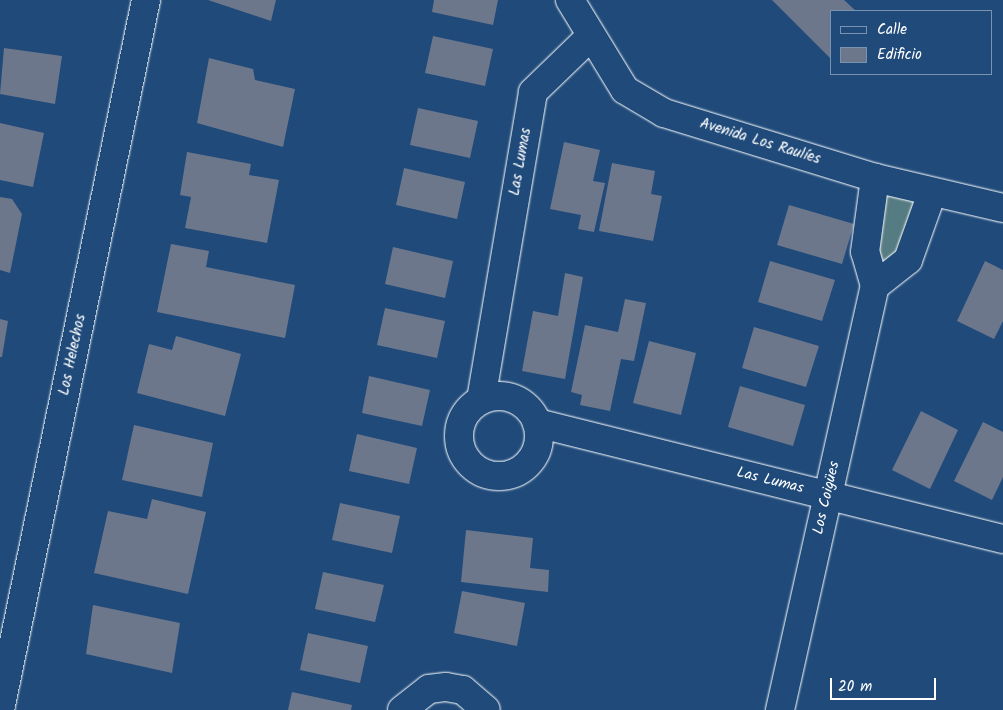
<!DOCTYPE html>
<html>
<head>
<meta charset="utf-8">
<style>
  body { margin:0 }
  #map { position:relative; width:1003px; height:710px; overflow:hidden; background:#1f4a7a; font-family:Kalam,sans-serif }
  div>[style] { position:absolute }
  .green>* { inset:0; background:#557c82 }
  .building>* { inset:0; background:#6d778c }
  .roads { filter:drop-shadow(0 0 1px #fff) drop-shadow(0 0 1px #fff) }
  .street>* { height:28px; margin:-14px; padding:0 14px; transform-origin:14px; border-radius:14px; background:#1f4a7a }
  .street>.ring { margin:-14px; padding:0; box-sizing:content-box; background:none; border:28px solid #1f4a7a; border-radius:50% }
  span { translate:-50% -50%; white-space:nowrap; text-align:center; line-height:1.15; -webkit-text-stroke:4.5px #1f4a7a; paint-order:stroke }
  .street-label { font-size:15px; color:#fff }
  .legend { position:absolute; left:830px; top:10px; width:162px; height:65px; box-sizing:border-box; background:#1f4a7a; border:1px solid #7992af; margin:0; padding:6px 9px; list-style:none; font-size:15px; color:#fff }
  .legend li { display:flex; align-items:center; gap:10px; height:25px }
  .legend b { width:25px; border:1px solid #7992af }
  .scale { position:absolute; left:830px; top:678px; width:106px; height:22px; box-sizing:border-box; border:2px solid #fff; border-top:0; padding-left:6px; font-size:15px; line-height:18px; white-space:nowrap; color:#fff; -webkit-text-stroke:4px #1f4a7a; paint-order:stroke }
</style>
</head>
<body>
<div id="map">
  <div class="green">
    <div style="clip-path:polygon(881px 190px,921px 203px,901px 250px,886px 262px,874px 255px)"></div>
  </div>
  <div class="building">
    <div style="clip-path:polygon(208px 0,276px 0,271px 21px)"></div>
    <div style="clip-path:polygon(434px 0,498px 0,493px 25px,432px 12px)"></div>
    <div style="clip-path:polygon(772px 0,844px 0,856px 11px,832px 11px,832px 60px)"></div>
    <div style="clip-path:polygon(433px 36px,493px 49px,485px 86px,425px 73px)"></div>
    <div style="clip-path:polygon(4px 48px,62px 56px,55px 104px,0 94px)"></div>
    <div style="clip-path:polygon(209px 58px,253px 69px,255px 80px,295px 89px,283px 147px,197px 123px)"></div>
    <div style="clip-path:polygon(418px 108px,478px 121px,470px 158px,410px 145px)"></div>
    <div style="clip-path:polygon(0 123px,44px 133px,33px 187px,0 180px)"></div>
    <div style="clip-path:polygon(564px 142px,600px 150px,593px 181px,605px 183px,594px 232px,578px 229px,581px 215px,550px 209px)"></div>
    <div style="clip-path:polygon(187px 152px,251px 164px,249px 175px,279px 180px,267px 243px,185px 228px,191px 197px,180px 195px)"></div>
    <div style="clip-path:polygon(612px 163px,655px 171px,651px 194px,662px 196px,653px 241px,599px 231px)"></div>
    <div style="clip-path:polygon(404px 168px,465px 182px,457px 219px,396px 205px)"></div>
    <div style="clip-path:polygon(0 197px,12px 199px,22px 214px,10px 273px,0 270px)"></div>
    <div style="clip-path:polygon(789px 205px,854px 224px,842px 264px,777px 245px)"></div>
    <div style="clip-path:polygon(171px 244px,209px 251px,206px 267px,295px 285px,285px 338px,157px 312px)"></div>
    <div style="clip-path:polygon(393px 247px,453px 261px,445px 298px,385px 284px)"></div>
    <div style="clip-path:polygon(770px 261px,835px 280px,822px 321px,758px 302px)"></div>
    <div style="clip-path:polygon(985px 261px,1003px 270px,1003px 321px,994px 339px,957px 321px)"></div>
    <div style="clip-path:polygon(565px 273px,583px 277px,565px 379px,522px 371px,533px 311px,558px 316px)"></div>
    <div style="clip-path:polygon(625px 299px,646px 303px,634px 361px,621px 359px,610px 411px,580px 405px,582px 395px,571px 392px,585px 325px,618px 332px)"></div>
    <div style="clip-path:polygon(385px 308px,445px 321px,437px 358px,377px 345px)"></div>
    <div style="clip-path:polygon(0 319px,8px 321px,2px 357px,0 357px)"></div>
    <div style="clip-path:polygon(754px 327px,819px 346px,806px 387px,742px 368px)"></div>
    <div style="clip-path:polygon(176px 336px,241px 354px,225px 416px,137px 393px,149px 344px,172px 350px)"></div>
    <div style="clip-path:polygon(649px 341px,696px 353px,681px 415px,633px 403px)"></div>
    <div style="clip-path:polygon(369px 376px,430px 390px,422px 426px,362px 413px)"></div>
    <div style="clip-path:polygon(740px 386px,805px 405px,793px 446px,728px 427px)"></div>
    <div style="clip-path:polygon(921px 411px,958px 430px,930px 489px,892px 470px)"></div>
    <div style="clip-path:polygon(983px 422px,1003px 432px,1003px 477px,992px 500px,954px 481px)"></div>
    <div style="clip-path:polygon(134px 425px,213px 443px,202px 497px,122px 480px)"></div>
    <div style="clip-path:polygon(357px 434px,417px 448px,409px 484px,349px 471px)"></div>
    <div style="clip-path:polygon(152px 499px,206px 512px,188px 594px,94px 573px,108px 511px,147px 519px)"></div>
    <div style="clip-path:polygon(340px 503px,400px 516px,392px 553px,332px 540px)"></div>
    <div style="clip-path:polygon(466px 530px,533px 538px,530px 568px,549px 570px,548px 592px,461px 582px)"></div>
    <div style="clip-path:polygon(323px 572px,384px 585px,375px 622px,315px 609px)"></div>
    <div style="clip-path:polygon(462px 591px,525px 603px,517px 646px,454px 633px)"></div>
    <div style="clip-path:polygon(93px 605px,180px 623px,172px 673px,86px 654px)"></div>
    <div style="clip-path:polygon(308px 633px,368px 646px,360px 683px,300px 670px)"></div>
    <div style="clip-path:polygon(292px 692px,352px 705px,351px 710px,288px 710px)"></div>
  </div>
  <div class="roads">
    <div class="street">
      <div style="left:570px;top:0;width:105px;rotate:58.6deg"></div>
      <div style="left:625px;top:90px;width:45px;rotate:30.5deg"></div>
      <div style="left:664px;top:113px;width:221px;rotate:17.1deg"></div>
      <div style="left:875px;top:178px;width:131px;rotate:13.2deg"></div>
      <div style="left:875px;top:286px;width:42px;rotate:-38.2deg"></div>
      <div style="left:908px;top:260px;width:71px;rotate:-70.3deg"></div>
      <div class="ring" style="left:459px;top:396px;width:52px;height:52px"></div>
      <div style="left:481px;top:400px;width:312px;rotate:-80.4deg"></div>
      <div style="left:533px;top:92px;width:79px;rotate:-44deg"></div>
      <div style="left:537px;top:423px;width:480px;rotate:14deg"></div>
      <div style="left:0;top:710px;width:725px;rotate:-78.38deg"></div>
      <div style="left:402px;top:710px;width:34px;rotate:-38deg"></div>
      <div style="left:429px;top:689px;width:17px;rotate:-7deg"></div>
      <div style="left:446px;top:687px;width:17px;rotate:10deg"></div>
      <div style="left:463px;top:690px;width:30px;rotate:41deg"></div>
      <div style="left:780px;top:710px;width:435px;rotate:-77.4deg"></div>
      <div style="left:875px;top:286px;width:35px;rotate:-106deg"></div>
      <div style="left:865px;top:252px;width:75px;rotate:-82.3deg"></div>
    </div>
  </div>
  <div class="street-label">
    <span style="left:760px;top:142px;rotate:17deg">Avenida Los Raulíes</span>
    <span style="left:521px;top:162px;rotate:-80deg">Las Lumas</span>
    <span style="left:73px;top:355px;rotate:-78deg">Los Helechos</span>
    <span style="left:770px;top:481px;rotate:14deg">Las Lumas</span>
    <span style="left:827px;top:498px;rotate:-77deg">Los Coigües</span>
  </div>
  <ul class="legend">
  <li><b style="height:6px;background:#1f4a7a"></b>Calle</li>
  <li><b style="height:14px;background:#6d778c"></b>Edificio</li>
  </ul>
  <div class="scale">20 m</div>
</div>
</body>
</html>
